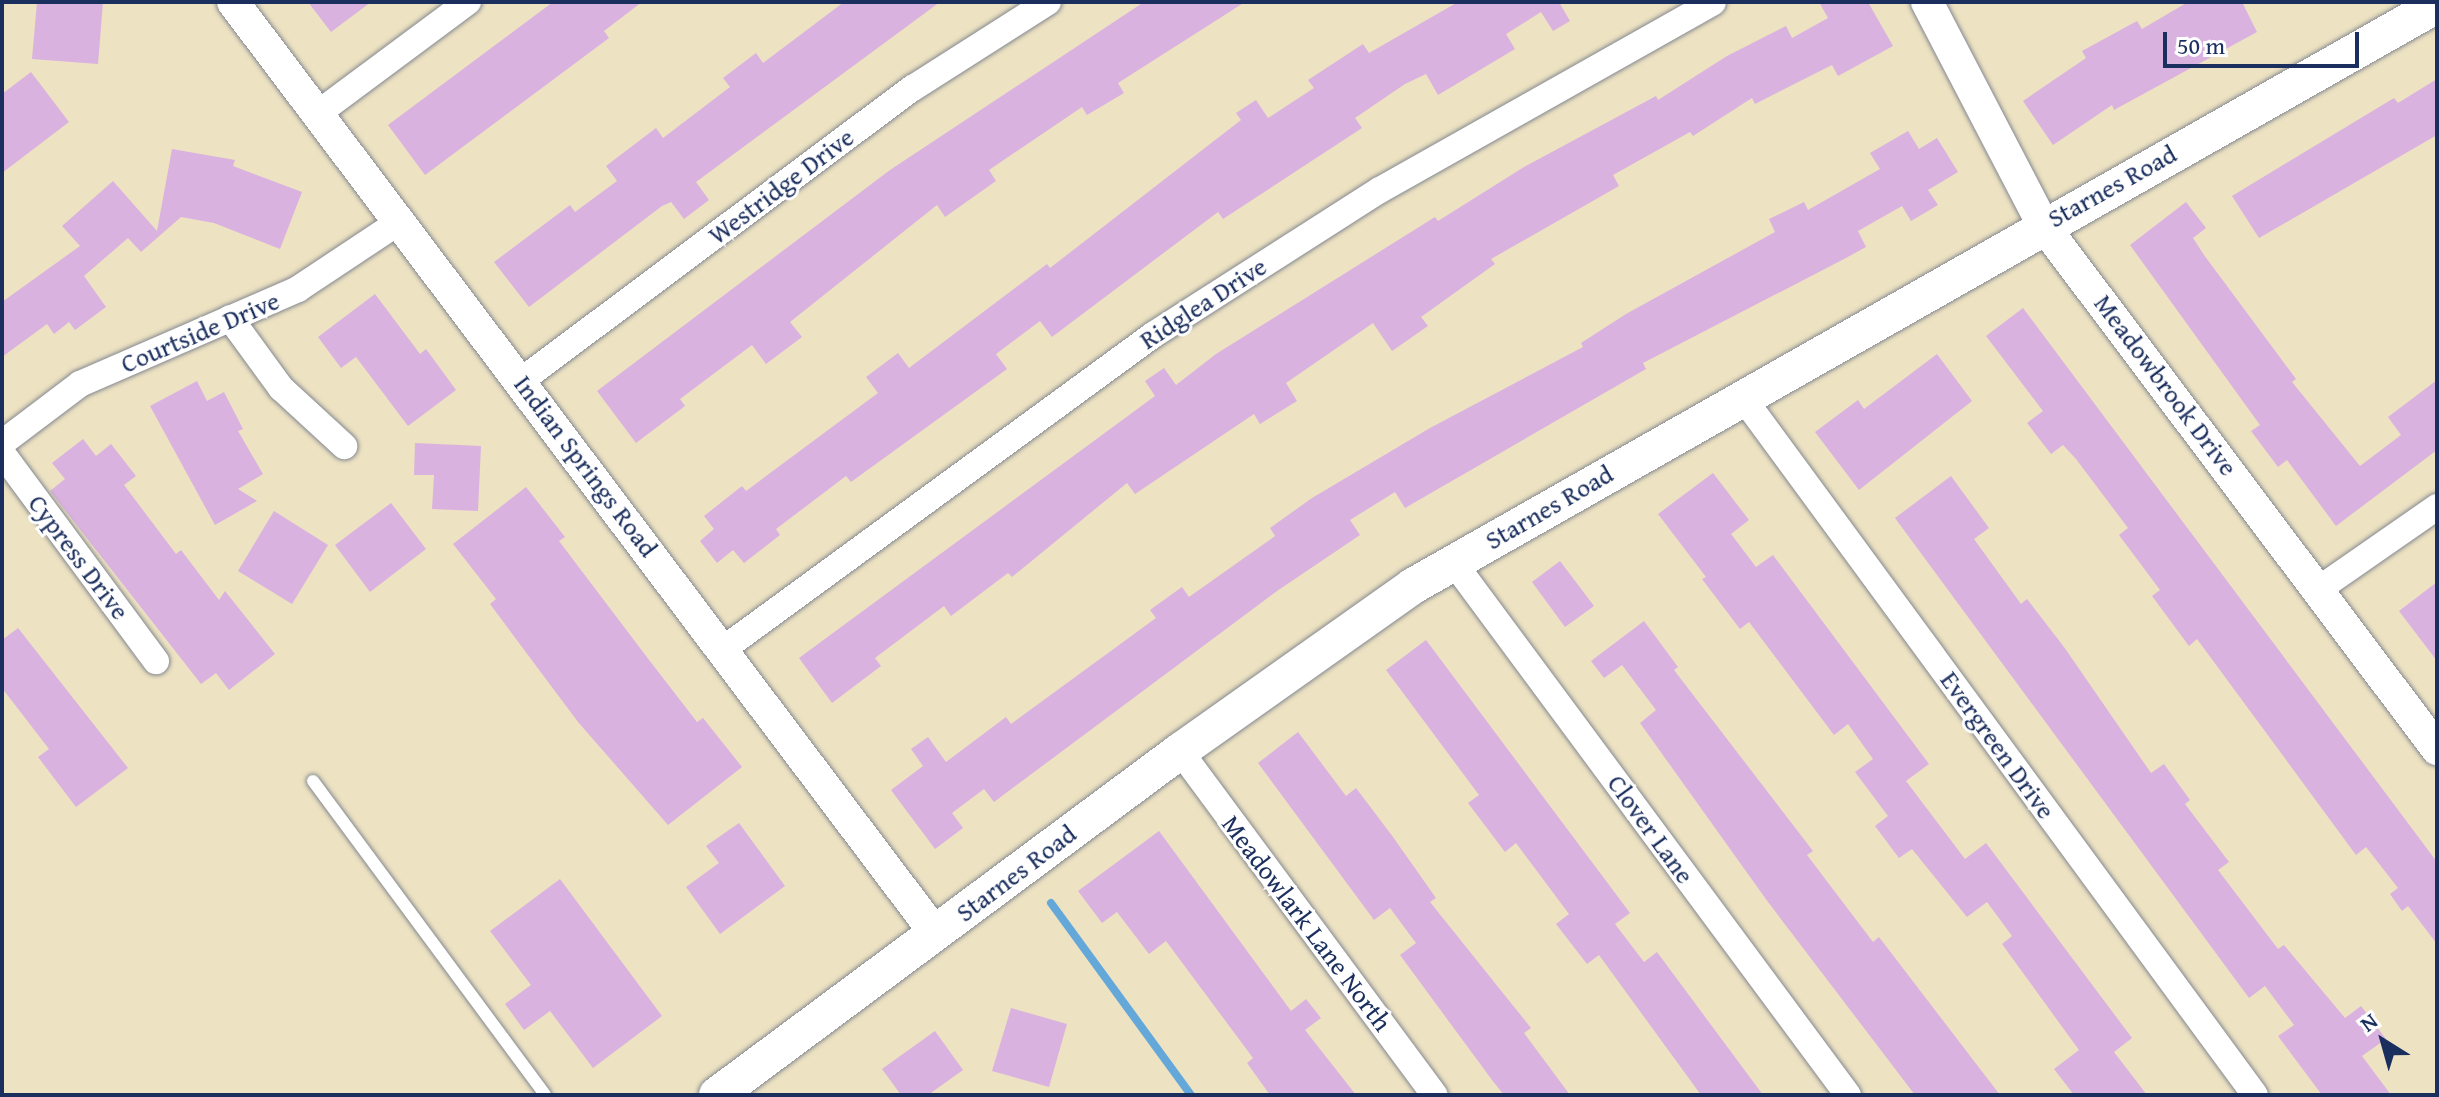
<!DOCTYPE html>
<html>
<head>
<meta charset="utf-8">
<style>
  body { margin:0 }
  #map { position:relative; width:2439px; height:1097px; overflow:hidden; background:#ede2c2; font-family:"Gentium Book Plus",serif }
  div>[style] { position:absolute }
  .stream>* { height:8px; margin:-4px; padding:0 4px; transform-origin:4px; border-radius:4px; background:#64a8d9 }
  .building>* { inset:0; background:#dab2e0 }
  .roads { filter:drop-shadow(0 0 2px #848890) drop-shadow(0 0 2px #848890) }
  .service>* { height:12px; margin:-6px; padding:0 6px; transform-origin:6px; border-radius:6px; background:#fff }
  .minor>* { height:26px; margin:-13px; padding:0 13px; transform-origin:13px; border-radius:13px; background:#fff }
  .tertiary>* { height:32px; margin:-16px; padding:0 16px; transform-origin:16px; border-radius:16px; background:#fff }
  .secondary>* { height:36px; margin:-18px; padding:0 18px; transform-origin:18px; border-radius:18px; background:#fff }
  span { translate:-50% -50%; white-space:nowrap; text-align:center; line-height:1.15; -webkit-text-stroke:6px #fff; paint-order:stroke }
  .street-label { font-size:26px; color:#1b2f5e }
  .frame { position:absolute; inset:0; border:4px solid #1b2f5e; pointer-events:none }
  .north { position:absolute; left:2343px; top:1001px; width:80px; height:80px; -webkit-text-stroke:6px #fff; paint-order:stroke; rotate:323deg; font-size:22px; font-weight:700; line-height:32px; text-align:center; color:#1b2f5e }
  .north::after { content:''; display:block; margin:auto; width:28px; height:36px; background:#1b2f5e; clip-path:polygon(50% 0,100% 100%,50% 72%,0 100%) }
  .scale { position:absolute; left:2163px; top:32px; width:196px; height:36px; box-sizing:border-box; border:4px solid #1b2f5e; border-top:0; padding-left:10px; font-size:24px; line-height:28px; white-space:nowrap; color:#1b2f5e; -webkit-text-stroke:6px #fff; paint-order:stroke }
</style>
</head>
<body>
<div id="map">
  <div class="stream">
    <div style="left:1051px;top:903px;width:238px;rotate:53.9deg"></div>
  </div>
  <div class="building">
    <div style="clip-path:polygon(37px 2px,103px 2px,98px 64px,32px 59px)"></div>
    <div style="clip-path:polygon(308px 2px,371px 2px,331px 32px)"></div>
    <div style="clip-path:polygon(553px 2px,642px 2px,604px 31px,609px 38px,425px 175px,388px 125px)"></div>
    <div style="clip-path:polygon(844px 2px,940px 2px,696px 182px,709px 200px,684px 219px,671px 202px,662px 206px,529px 307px,494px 262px,570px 205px,575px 212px,617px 181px,606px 166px,656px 128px,663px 138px,730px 87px,723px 78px,756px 53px,763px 63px)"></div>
    <div style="clip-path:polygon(1144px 2px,1245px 2px,1118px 83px,1124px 93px,1087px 115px,1082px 107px,989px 170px,996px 181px,945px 217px,937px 205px,790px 322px,802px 337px,766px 364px,752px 345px,680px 399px,685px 406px,636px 443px,597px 391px,890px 170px)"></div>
    <div style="clip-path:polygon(1458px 2px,1559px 2px,1570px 21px,1553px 31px,1541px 12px,1506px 34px,1515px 49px,1438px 95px,1426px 74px,1405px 84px,1355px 118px,1362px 128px,1223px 219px,1218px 212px,1052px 337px,1040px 321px,996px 354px,1007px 369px,851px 482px,846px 476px,776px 529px,780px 535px,744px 563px,733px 550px,717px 563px,700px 541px,714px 529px,704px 516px,742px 486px,746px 491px,878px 393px,866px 377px,898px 353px,909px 368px,1047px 264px,1050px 268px,1241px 120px,1236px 113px,1256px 100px,1268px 118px,1314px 88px,1308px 80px,1363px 44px,1369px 53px)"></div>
    <div style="clip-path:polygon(1819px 2px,1868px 2px,1893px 46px,1838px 76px,1832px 65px,1755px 104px,1752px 98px,1693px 136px,1690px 132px,1613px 175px,1619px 186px,1491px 259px,1495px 264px,1421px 317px,1428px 326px,1392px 351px,1373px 323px,1286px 383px,1297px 401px,1260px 424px,1254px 414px,1135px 494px,1127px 483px,1012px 577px,1008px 573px,951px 616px,944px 606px,875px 658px,881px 666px,832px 703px,799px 658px,1155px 396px,1145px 381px,1164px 368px,1176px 385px,1216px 354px,1435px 217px,1438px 221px,1524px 167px,1656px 96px,1658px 100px,1727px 56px,1786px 26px,1792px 38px,1828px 18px)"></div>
    <div style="clip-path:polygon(2188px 2px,2242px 2px,2257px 32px,2114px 110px,2112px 105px,2053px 145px,2023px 101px,2086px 58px,2082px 51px,2137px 21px,2142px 29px)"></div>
    <div style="clip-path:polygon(31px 72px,69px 122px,2px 173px,2px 94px)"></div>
    <div style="clip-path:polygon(2437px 79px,2437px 135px,2259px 238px,2232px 196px,2394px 98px,2398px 103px)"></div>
    <div style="clip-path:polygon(1908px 131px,1919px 149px,1937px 138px,1958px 172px,1928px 190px,1938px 205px,1911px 221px,1902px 206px,1858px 231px,1866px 247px,1844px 259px,1643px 363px,1646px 369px,1405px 508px,1395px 492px,1350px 520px,1360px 535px,1277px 591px,994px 802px,984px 789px,952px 813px,963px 828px,935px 849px,891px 790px,923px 766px,911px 749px,928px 737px,946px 762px,1006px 717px,1011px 724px,1156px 618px,1150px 610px,1182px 587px,1189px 597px,1275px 536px,1270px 528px,1312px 498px,1430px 428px,1583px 347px,1581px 343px,1626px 314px,1775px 232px,1769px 219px,1804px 202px,1808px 210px,1880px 169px,1870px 153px)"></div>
    <div style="clip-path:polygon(172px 149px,235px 160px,233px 166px,302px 192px,280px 249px,214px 223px,181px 217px,141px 252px,128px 238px,84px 276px,106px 307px,75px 330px,69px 322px,54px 334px,47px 324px,2px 357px,2px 302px,80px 246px,62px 226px,113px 181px,157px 231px)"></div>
    <div style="clip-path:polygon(2186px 202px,2206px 228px,2193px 238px,2204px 255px,2296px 379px,2292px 382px,2360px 466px,2401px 435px,2388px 417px,2437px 380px,2437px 450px,2336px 526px,2287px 460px,2278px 467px,2251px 431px,2260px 425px,2130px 245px)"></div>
    <div style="clip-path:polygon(375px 294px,420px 354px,426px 349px,456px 390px,408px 426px,356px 357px,341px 368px,318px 337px)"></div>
    <div style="clip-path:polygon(2023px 308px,2437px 862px,2437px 944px,2408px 906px,2402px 911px,2390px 894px,2398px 888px,2366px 847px,2356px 855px,2197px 639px,2189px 646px,2152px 596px,2160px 590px,2119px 535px,2128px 528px,2076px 459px,2063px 445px,2051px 454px,2027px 423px,2043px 411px,1986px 336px)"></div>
    <div style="clip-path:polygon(1937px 354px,1972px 401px,1859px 490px,1815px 432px,1858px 400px,1864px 409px)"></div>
    <div style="clip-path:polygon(197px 381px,207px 401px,224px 392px,243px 429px,238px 431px,263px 474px,238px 489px,257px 501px,215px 525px,150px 406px)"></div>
    <div style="clip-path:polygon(83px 439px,96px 456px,111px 444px,136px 476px,124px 485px,176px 554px,181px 550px,219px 600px,225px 591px,275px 654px,229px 690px,216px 673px,201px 684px,50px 491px,65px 479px,52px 463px)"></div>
    <div style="clip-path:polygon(415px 443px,481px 446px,478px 511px,432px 509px,434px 475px,414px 475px)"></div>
    <div style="clip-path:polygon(1713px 473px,1749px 520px,1731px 534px,1756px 567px,1773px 555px,1929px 764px,1906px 781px,1965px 859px,1986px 843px,2132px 1038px,2114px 1052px,2147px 1095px,2074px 1095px,2054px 1069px,2079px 1050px,2002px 944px,2012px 936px,1987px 902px,1967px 917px,1912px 849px,1899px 858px,1875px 826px,1888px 816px,1855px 772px,1873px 759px,1848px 724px,1834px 735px,1749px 622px,1740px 629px,1702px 579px,1706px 577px,1658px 514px)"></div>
    <div style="clip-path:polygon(1951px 476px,1989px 528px,1974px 539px,2021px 604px,2027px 599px,2064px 647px,2151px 773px,2164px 764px,2190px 800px,2185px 804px,2229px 862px,2218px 870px,2278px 949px,2284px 945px,2345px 1018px,2361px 1006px,2386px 1039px,2362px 1056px,2391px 1095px,2322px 1095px,2278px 1036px,2294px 1025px,2265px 986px,2249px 998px,1895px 518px)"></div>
    <div style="clip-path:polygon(526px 487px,565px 537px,559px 541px,646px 656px,697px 722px,703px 718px,742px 767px,668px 825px,578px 722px,490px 604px,496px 599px,453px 544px)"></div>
    <div style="clip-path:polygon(391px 503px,426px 549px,370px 592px,335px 545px)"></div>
    <div style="clip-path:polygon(274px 511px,328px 545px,292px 604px,238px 571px)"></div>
    <div style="clip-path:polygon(1560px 561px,1594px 606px,1565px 627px,1532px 582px)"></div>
    <div style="clip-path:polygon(2437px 582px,2437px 661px,2399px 611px)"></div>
    <div style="clip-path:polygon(1644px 621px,1678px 667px,1674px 670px,1813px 851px,1807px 855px,1873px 942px,1879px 937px,2000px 1095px,1915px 1095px,1768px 902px,1640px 723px,1656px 710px,1622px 665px,1604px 678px,1591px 661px)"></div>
    <div style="clip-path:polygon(18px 628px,128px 768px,76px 807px,38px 757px,49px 749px,2px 688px,2px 640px)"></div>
    <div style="clip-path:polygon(1426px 640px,1630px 913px,1615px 924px,1644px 962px,1657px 952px,1763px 1095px,1701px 1095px,1599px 955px,1587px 964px,1556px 924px,1569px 914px,1516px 843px,1505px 852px,1468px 803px,1479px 795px,1386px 670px)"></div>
    <div style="clip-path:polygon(1298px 732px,1346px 796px,1356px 788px,1393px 837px,1436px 898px,1430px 902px,1531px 1028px,1524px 1033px,1570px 1095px,1504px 1095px,1492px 1080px,1400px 955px,1416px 943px,1390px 908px,1374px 920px,1258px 763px)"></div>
    <div style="clip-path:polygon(739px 823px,785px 886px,720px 934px,686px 887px,719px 863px,706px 846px)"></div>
    <div style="clip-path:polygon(1159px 831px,1291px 1011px,1306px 999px,1321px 1018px,1305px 1030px,1356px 1095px,1270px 1095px,1247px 1063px,1253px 1058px,1166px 941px,1149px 954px,1117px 912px,1102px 923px,1078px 891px)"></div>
    <div style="clip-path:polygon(560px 879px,662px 1016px,593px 1068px,550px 1011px,524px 1030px,505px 1004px,531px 985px,490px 931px)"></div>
    <div style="clip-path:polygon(1011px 1008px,1067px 1024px,1049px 1087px,992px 1071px)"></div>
    <div style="clip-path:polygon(935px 1031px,963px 1070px,928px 1095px,901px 1095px,882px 1069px)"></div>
  </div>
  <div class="roads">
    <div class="service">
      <div style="left:313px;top:781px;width:390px;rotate:53.5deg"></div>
    </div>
    <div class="minor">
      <div style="left:317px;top:114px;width:188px;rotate:-36.6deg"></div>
      <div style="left:230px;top:318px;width:87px;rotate:53.9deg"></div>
      <div style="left:281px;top:388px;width:86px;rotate:42.6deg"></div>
      <div style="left:522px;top:380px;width:488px;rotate:-36.8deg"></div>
      <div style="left:913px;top:88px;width:160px;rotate:-32.5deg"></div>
      <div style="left:1741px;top:395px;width:868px;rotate:53.71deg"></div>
      <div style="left:2px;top:443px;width:98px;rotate:-37.1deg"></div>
      <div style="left:80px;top:384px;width:238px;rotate:-23.5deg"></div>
      <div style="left:298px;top:289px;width:121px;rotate:-33.6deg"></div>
      <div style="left:2px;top:453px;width:259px;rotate:53.5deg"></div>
      <div style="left:1454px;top:563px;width:662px;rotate:53.48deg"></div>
      <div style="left:2319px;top:589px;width:144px;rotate:-34.8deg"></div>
      <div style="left:722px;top:650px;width:534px;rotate:-36.16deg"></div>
      <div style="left:1153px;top:335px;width:269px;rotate:-32.6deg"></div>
      <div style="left:1380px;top:190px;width:382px;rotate:-29.4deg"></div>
      <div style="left:1180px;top:751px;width:428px;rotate:53.5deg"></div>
    </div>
    <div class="tertiary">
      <div style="left:233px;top:2px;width:1166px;rotate:52.98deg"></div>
      <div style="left:1927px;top:2px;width:251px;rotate:62.5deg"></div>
      <div style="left:2043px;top:225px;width:656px;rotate:53.06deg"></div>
    </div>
    <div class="secondary">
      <div style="left:717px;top:1095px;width:577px;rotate:-36.61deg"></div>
      <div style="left:1180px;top:751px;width:286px;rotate:-35.3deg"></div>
      <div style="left:1413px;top:586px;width:1177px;rotate:-29.57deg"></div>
    </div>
  </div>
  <div class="street-label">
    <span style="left:781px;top:186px;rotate:-37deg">Westridge Drive</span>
    <span style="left:2112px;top:186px;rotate:-29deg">Starnes Road</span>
    <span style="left:1203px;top:303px;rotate:-33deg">Ridglea Drive</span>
    <span style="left:200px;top:332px;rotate:-23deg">Courtside Drive</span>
    <span style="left:2166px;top:385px;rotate:53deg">Meadowbrook Drive</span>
    <span style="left:586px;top:466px;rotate:53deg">Indian Springs Road</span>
    <span style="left:1549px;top:507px;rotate:-30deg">Starnes Road</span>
    <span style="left:79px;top:557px;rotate:53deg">Cypress Drive</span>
    <span style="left:1998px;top:745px;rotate:54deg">Evergreen Drive</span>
    <span style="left:1651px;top:829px;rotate:54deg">Clover Lane</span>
    <span style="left:1016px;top:873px;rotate:-37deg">Starnes Road</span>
    <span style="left:1307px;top:923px;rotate:53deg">Meadowlark Lane North</span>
  </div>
  <div class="frame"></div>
  <div class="north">N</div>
  <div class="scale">50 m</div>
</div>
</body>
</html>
